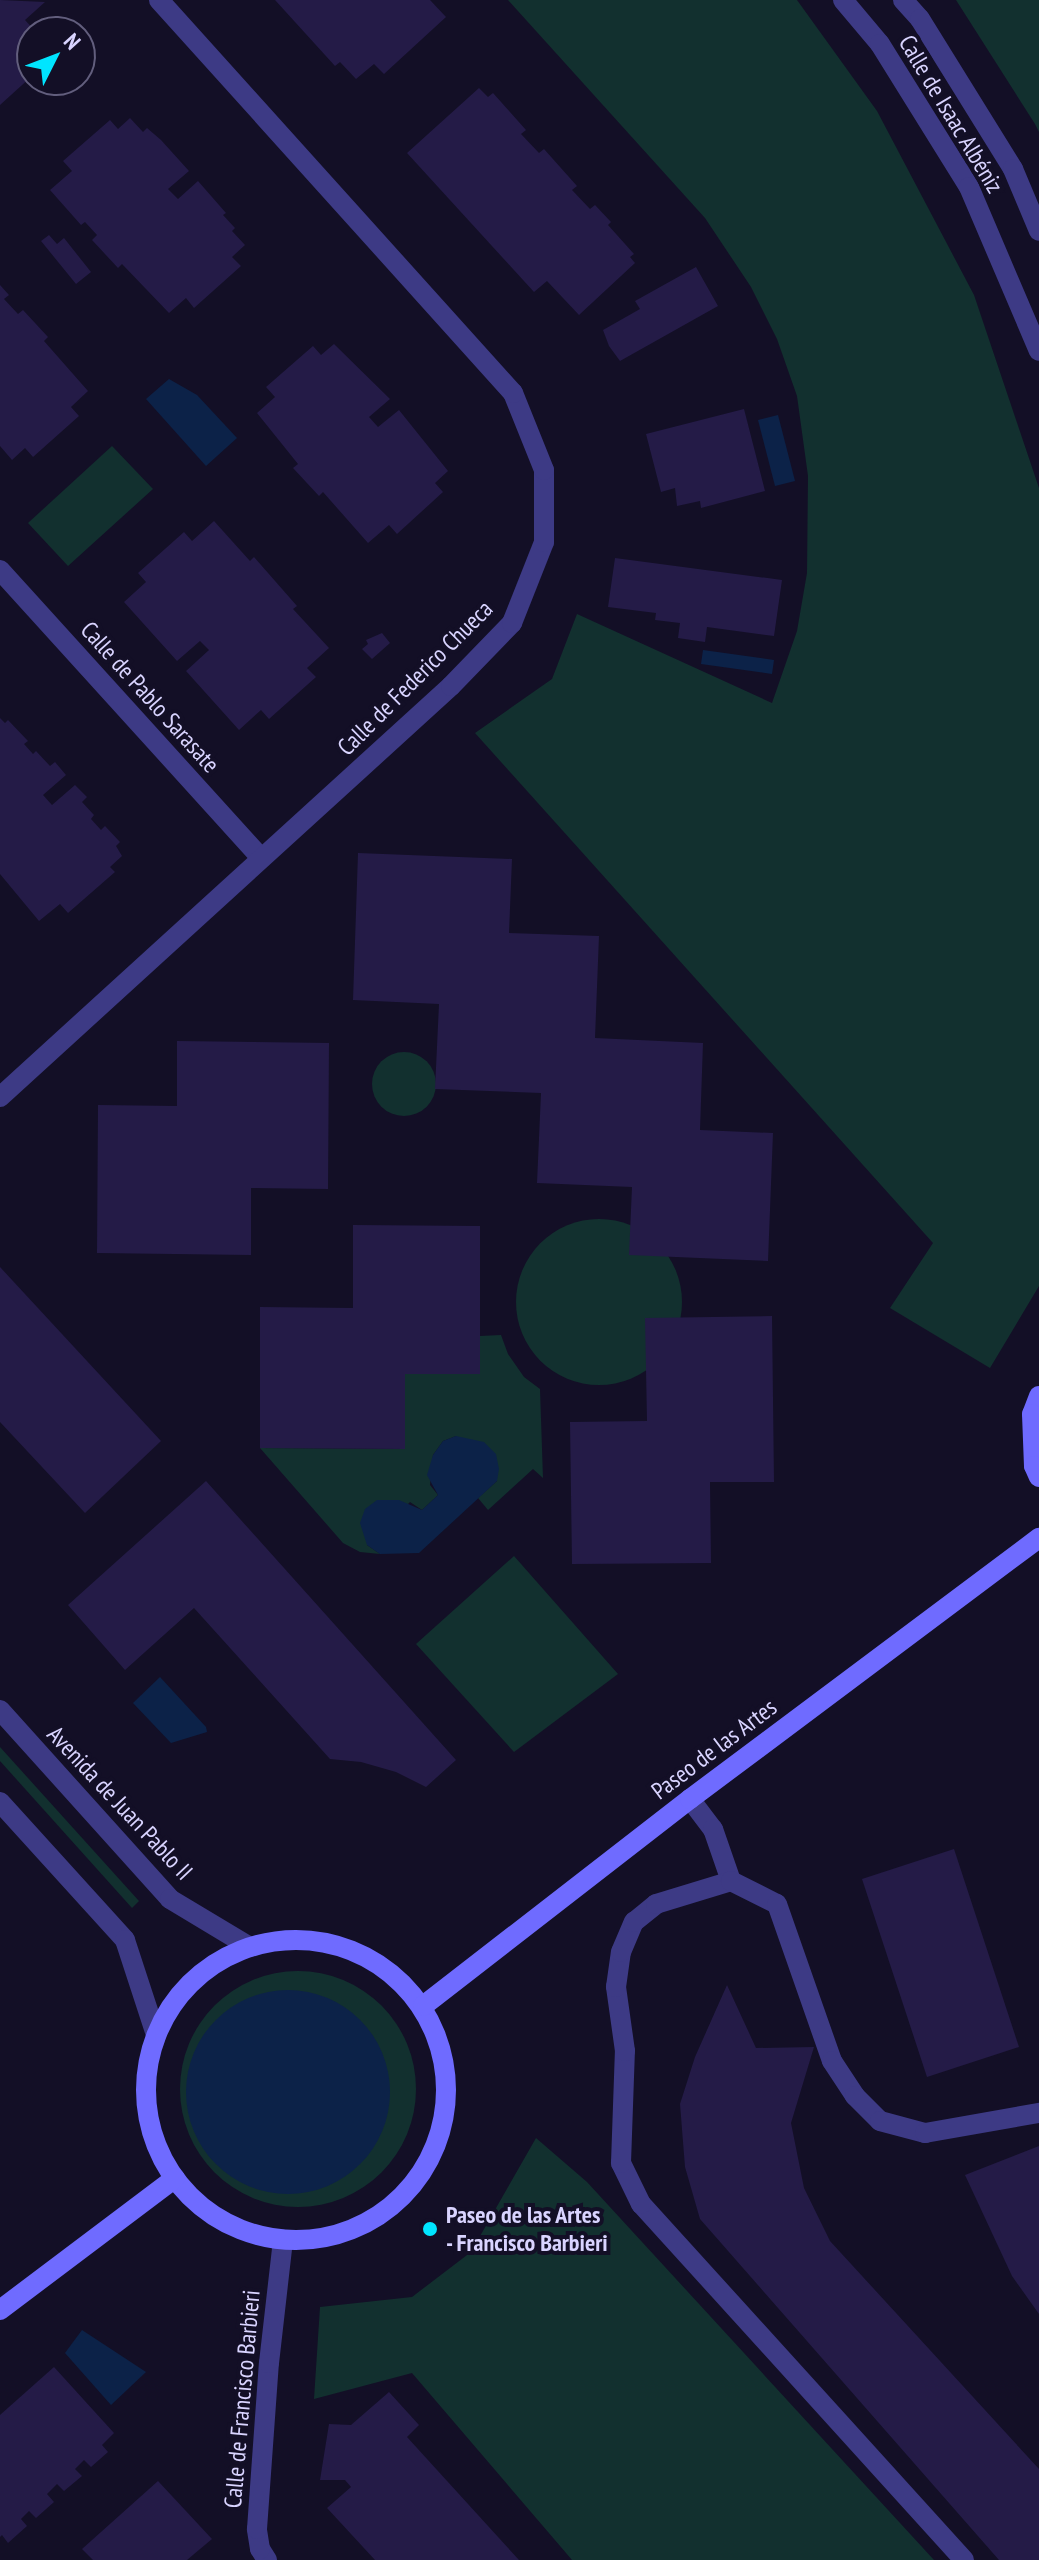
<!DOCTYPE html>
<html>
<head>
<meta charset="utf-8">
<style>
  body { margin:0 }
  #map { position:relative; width:1039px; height:2560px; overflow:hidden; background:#130f26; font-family:"PT Sans Narrow",sans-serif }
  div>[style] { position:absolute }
  .green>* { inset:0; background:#12302f }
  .round { border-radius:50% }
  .water>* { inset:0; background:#0c2248 }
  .building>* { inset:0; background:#241b47 }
  .service>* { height:20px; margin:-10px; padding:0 10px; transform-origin:10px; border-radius:10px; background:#3d3a85 }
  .minor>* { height:20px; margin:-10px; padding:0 10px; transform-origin:10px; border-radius:10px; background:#3d3a85 }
  .tertiary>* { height:20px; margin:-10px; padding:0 10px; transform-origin:10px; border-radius:10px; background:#3d3a85 }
  .secondary>* { height:20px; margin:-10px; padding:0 10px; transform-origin:10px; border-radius:10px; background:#6f6bff }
  .secondary>.ring { margin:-10px; padding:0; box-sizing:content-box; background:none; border:20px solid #6f6bff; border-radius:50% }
  .dots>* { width:22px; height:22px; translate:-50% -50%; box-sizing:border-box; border:4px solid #130f26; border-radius:50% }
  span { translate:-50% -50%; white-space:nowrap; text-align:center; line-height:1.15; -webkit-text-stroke:8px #130f26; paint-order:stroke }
  .street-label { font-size:24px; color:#d9d4ff }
  .poi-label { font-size:24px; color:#d9d4ff; font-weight:700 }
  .left { translate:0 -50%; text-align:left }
  .north { position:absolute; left:16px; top:16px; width:80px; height:80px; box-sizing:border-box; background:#130f26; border:2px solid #625e7d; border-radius:50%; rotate:48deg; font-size:22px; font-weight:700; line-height:32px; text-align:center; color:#d9d4ff }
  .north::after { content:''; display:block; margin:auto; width:28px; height:36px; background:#00e5ff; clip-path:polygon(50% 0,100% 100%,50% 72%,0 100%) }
</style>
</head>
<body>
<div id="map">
  <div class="green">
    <div style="clip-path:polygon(508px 0,797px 0,877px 111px,974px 295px,1039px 488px,1039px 1286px,990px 1368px,890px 1308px,933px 1243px,475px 733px,552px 679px,577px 614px,772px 703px,797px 631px,807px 573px,808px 476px,797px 396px,777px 339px,751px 287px,705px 218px)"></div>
    <div style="clip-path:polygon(956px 0,1039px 0,1039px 132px,1035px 124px)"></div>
    <div style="clip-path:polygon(112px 446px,153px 489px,68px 566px,28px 523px)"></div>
    <div class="round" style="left:372px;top:1052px;width:64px;height:64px"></div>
    <div class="round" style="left:516px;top:1219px;width:166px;height:166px"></div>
    <div style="clip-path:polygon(501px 1335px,508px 1354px,524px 1377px,540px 1389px,543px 1478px,533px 1469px,488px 1510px,478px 1498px,497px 1481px,456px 1436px,443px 1441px,433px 1455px,430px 1485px,438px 1495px,422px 1510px,410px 1502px,367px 1545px,380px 1554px,360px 1552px,343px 1543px,260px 1448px,405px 1449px,405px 1374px,480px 1374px,480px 1336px)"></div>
    <div style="clip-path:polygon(514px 1556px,618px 1674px,514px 1752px,416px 1644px)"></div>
    <div style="clip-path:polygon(0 1747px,139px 1901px,132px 1908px,0 1761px)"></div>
    <div class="round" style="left:180px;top:1971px;width:236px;height:236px"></div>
    <div style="clip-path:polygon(536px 2138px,587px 2182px,934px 2560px,572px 2560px,412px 2373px,314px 2399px,320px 2307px,412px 2297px,471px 2252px)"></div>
  </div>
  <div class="water">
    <div style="clip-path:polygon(169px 379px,197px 395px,237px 438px,206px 466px,146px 399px)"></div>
    <div style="clip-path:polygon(778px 415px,795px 481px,775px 486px,758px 420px)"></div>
    <div style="clip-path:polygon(703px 650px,774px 660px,772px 674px,701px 664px)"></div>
    <div style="clip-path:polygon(456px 1436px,484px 1442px,496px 1454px,499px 1469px,497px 1481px,419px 1553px,380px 1554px,367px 1545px,360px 1523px,365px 1509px,377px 1500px,399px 1500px,422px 1510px,438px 1495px,427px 1475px,433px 1455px,443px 1441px)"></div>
    <div style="clip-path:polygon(160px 1677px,206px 1727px,207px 1732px,171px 1743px,133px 1703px)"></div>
    <div class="round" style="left:186px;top:1990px;width:204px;height:204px"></div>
    <div style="clip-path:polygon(82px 2330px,146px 2372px,111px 2405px,65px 2353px)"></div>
  </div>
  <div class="building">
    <div style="clip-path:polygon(0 0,45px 2px,25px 20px,36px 32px,32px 32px,32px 76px,0 105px)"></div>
    <div style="clip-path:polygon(275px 0,430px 0,446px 17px,384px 74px,374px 64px,356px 79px,340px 62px,335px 66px)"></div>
    <div style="clip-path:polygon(479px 88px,488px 97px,493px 93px,526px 130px,521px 134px,539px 153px,544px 149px,577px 186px,572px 190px,590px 209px,595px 205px,611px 222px,608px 225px,634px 254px,630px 257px,635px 263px,579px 315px,547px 281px,534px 292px,407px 153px)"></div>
    <div style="clip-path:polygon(130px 118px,143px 132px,147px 128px,161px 140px,189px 171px,168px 189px,178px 199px,198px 181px,226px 213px,223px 215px,235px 228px,232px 231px,245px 245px,232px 257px,241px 266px,194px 308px,186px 298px,169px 313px,122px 264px,118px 268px,92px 240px,97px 235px,85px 222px,81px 225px,50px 190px,72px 171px,63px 161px,110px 120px,118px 129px)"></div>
    <div style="clip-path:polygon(49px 235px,57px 244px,64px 238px,91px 272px,76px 284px,41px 241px)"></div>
    <div style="clip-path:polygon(696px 267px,718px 306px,620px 361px,609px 346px,603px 330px,640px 309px,635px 301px)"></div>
    <div style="clip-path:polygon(0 285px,9px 295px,4px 299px,18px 314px,23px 310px,48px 337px,44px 341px,88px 391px,71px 407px,79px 416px,33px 457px,25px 448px,12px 460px,0 446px)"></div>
    <div style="clip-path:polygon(334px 344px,390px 399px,369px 417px,378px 427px,399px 410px,448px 471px,435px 483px,443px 492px,397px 534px,389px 525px,368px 543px,323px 492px,319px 496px,293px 468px,298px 464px,257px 413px,275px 397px,266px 387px,313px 346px,321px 355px)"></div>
    <div style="clip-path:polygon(744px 409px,765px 491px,701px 508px,700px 501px,677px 506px,675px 488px,661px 492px,646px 434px)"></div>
    <div style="clip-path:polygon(214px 521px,250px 561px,254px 557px,297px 606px,293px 609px,329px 648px,307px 668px,316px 677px,269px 719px,261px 710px,239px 730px,186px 671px,209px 650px,200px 641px,177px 661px,124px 602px,146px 582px,138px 573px,184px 532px,192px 541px)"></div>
    <div style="clip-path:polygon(615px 558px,782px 580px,774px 636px,707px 627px,705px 642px,678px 638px,680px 623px,655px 620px,656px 613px,608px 607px)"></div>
    <div style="clip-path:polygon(382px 633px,390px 643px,372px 659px,362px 649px,368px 644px,366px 640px)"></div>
    <div style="clip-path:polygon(0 718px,5px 723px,8px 720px,28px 741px,24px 744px,33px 754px,36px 751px,50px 766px,55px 762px,66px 775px,43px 795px,52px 805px,75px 785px,87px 797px,82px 802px,94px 815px,91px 819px,101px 830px,105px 826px,120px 842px,116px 846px,122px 856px,110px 867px,115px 872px,68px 913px,60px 904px,39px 921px,0 874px)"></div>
    <div style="clip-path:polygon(358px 853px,512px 859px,509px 933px,599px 936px,595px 1038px,703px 1043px,700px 1130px,773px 1133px,768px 1261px,629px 1255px,632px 1187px,537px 1183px,541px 1093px,435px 1089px,439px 1004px,353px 1000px)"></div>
    <div style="clip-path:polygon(177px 1041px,329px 1043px,328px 1189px,251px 1188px,251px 1255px,97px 1253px,98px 1105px,177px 1106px)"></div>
    <div style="clip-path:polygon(353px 1225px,480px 1226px,480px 1374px,405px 1374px,405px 1449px,260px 1448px,260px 1307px,353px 1308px)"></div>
    <div style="clip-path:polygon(0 1267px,161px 1441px,85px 1513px,0 1422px)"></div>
    <div style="clip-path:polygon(772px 1316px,774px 1482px,710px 1482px,711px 1563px,572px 1564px,570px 1422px,647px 1421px,645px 1318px)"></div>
    <div style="clip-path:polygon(206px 1481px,456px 1760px,426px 1787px,396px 1772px,361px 1762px,330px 1759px,194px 1608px,125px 1670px,68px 1605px)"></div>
    <div style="clip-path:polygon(954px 1849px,1019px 2047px,927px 2077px,862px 1879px)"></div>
    <div style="clip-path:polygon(727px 1985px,756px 2048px,814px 2047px,791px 2123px,804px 2188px,830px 2241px,1039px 2469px,1039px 2560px,999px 2560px,700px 2219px,685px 2167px,680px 2104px,695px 2057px)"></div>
    <div style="clip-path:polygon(1039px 2146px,1039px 2314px,1012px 2276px,965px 2175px)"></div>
    <div style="clip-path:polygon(54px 2367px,114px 2433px,102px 2445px,108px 2452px,91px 2467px,84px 2460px,75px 2469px,82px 2476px,64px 2491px,57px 2484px,47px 2494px,54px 2502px,36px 2518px,29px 2511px,21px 2519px,27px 2526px,8px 2543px,2px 2535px,0 2537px,0 2415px)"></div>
    <div style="clip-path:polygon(389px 2392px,419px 2425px,407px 2437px,519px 2560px,375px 2560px,327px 2508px,351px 2487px,345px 2480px,320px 2480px,329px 2424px,351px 2425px)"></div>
    <div style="clip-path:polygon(158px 2481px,212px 2539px,187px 2560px,93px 2560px,82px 2549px)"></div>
  </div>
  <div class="service">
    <div style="left:690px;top:1799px;width:38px;rotate:53deg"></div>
    <div style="left:713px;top:1829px;width:55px;rotate:70.9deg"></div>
    <div style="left:964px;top:2560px;width:481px;rotate:-132.2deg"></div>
    <div style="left:641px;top:2204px;width:46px;rotate:-116deg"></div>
    <div style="left:621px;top:2163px;width:112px;rotate:-88deg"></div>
    <div style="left:625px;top:2051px;width:65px;rotate:-98deg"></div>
    <div style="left:616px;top:1987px;width:35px;rotate:-82deg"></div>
    <div style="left:621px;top:1952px;width:33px;rotate:-67deg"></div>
    <div style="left:634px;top:1922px;width:28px;rotate:-39deg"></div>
    <div style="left:656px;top:1904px;width:78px;rotate:-17deg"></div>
    <div style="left:731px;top:1881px;width:51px;rotate:26.6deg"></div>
    <div style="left:777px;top:1904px;width:166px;rotate:70.7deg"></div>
    <div style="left:832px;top:2061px;width:42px;rotate:56.7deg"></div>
    <div style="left:855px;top:2096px;width:35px;rotate:45deg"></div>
    <div style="left:880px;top:2121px;width:47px;rotate:14.9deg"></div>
    <div style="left:925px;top:2133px;width:116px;rotate:-10deg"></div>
  </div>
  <div class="minor">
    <div style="left:843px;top:0;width:57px;rotate:49.9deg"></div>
    <div style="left:880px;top:44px;width:168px;rotate:58.1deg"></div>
    <div style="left:969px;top:187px;width:178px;rotate:66.9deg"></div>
    <div style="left:903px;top:0;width:25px;rotate:48deg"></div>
    <div style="left:920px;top:19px;width:176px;rotate:58.2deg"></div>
    <div style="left:1013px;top:169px;width:67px;rotate:67.2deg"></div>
    <div style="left:0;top:570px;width:389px;rotate:47.8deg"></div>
    <div style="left:0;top:1097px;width:610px;rotate:-42.34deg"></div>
    <div style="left:451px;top:686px;width:88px;rotate:-45.9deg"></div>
    <div style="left:512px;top:623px;width:87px;rotate:-68.4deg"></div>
    <div style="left:544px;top:542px;width:72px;rotate:-90deg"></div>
    <div style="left:544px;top:470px;width:83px;rotate:-111.9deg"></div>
    <div style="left:513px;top:393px;width:529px;rotate:-132.01deg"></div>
    <div style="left:267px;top:2560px;width:13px;rotate:-122deg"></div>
    <div style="left:260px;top:2549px;width:20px;rotate:-99deg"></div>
    <div style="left:257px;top:2529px;width:166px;rotate:-85.9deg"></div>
    <div style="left:269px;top:2363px;width:124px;rotate:-83.5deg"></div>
  </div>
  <div class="tertiary">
    <div style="left:0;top:1710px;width:254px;rotate:48deg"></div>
    <div style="left:170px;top:1899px;width:93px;rotate:31deg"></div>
    <div style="left:0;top:1802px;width:186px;rotate:47.8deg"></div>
    <div style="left:125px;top:1940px;width:100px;rotate:71.9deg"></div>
  </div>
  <div class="secondary">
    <div style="left:1039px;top:1396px;width:19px;rotate:111deg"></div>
    <div style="left:1032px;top:1414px;width:52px;rotate:87.8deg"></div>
    <div style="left:1034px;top:1466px;width:12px;rotate:66deg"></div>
    <div class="ring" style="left:146px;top:1940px;width:280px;height:280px"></div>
    <div style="left:423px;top:2006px;width:338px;rotate:-37.8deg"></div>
    <div style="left:690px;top:1799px;width:436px;rotate:-36.8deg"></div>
    <div style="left:0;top:2310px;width:219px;rotate:-37deg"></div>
  </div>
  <div class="dots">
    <div style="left:430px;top:2229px;background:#00e5ff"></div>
  </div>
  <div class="street-label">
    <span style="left:951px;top:114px;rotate:59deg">Calle de Isaac Albéniz</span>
    <span style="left:415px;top:678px;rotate:-45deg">Calle de Federico Chueca</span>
    <span style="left:150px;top:697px;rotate:48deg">Calle de Pablo Sarasate</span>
    <span style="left:714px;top:1749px;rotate:-37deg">Paseo de las Artes</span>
    <span style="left:120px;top:1803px;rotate:47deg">Avenida de Juan Pablo II</span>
    <span style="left:242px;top:2399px;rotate:-85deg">Calle de Francisco Barbieri</span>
  </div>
  <div class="poi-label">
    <span class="left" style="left:446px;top:2229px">Paseo de las Artes<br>- Francisco Barbieri</span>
  </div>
  <div class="north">N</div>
</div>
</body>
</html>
